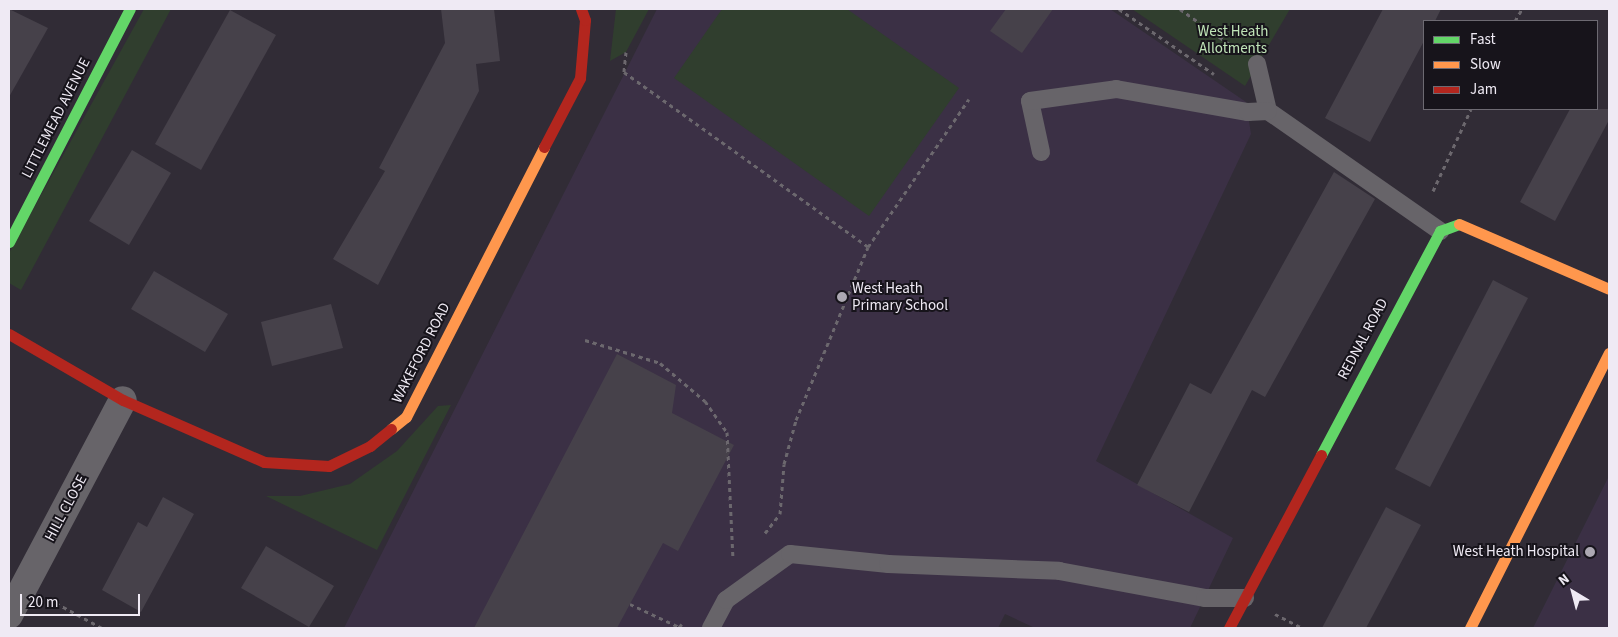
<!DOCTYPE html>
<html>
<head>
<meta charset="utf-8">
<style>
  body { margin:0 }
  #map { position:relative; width:1618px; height:637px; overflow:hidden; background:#312c36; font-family:"Source Sans 3",sans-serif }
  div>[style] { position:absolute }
  .built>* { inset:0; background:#3b3045 }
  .green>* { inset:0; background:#303e2e }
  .building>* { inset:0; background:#46414a }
  .path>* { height:3px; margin-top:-1.5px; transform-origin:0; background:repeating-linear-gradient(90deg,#6c686e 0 4px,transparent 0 8px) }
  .lane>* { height:18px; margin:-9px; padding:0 9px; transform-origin:9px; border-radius:9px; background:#676469 }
  .street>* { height:28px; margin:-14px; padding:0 14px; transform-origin:14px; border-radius:14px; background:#676469 }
  .fast>* { height:11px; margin:-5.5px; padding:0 5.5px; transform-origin:5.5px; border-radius:5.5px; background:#63d668 }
  .slow>* { height:11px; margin:-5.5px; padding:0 5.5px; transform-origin:5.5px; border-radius:5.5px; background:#ff974d }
  .jam>* { height:11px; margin:-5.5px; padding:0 5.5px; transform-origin:5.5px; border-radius:5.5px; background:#b3261e }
  .dots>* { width:14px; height:14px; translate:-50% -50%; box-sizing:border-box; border:2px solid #17141b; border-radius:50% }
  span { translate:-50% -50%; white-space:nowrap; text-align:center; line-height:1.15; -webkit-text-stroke:4px #17141b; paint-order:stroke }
  .park-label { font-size:15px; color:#bfe3b7 }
  .street-label { font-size:15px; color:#efeaf4 }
  .poi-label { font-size:15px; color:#efeaf4 }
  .left { translate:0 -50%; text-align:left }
  .right { translate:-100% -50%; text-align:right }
  .frame { position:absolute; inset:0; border:10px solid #efeaf4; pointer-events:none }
  .legend { position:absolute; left:1423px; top:20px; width:175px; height:90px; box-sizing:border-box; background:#17141b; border:1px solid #6d6a72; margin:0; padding:6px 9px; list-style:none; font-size:15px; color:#efeaf4 }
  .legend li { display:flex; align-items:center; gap:10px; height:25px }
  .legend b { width:25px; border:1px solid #6d6a72 }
  .north { position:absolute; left:1548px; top:567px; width:50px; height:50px; -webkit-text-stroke:4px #17141b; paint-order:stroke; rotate:323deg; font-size:14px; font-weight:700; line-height:20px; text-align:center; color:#efeaf4 }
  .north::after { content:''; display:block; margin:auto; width:18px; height:22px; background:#efeaf4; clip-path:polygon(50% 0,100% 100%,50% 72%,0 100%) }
  .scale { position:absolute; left:20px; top:594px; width:120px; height:22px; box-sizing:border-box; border:2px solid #efeaf4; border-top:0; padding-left:6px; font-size:15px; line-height:18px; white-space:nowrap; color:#efeaf4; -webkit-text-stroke:4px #17141b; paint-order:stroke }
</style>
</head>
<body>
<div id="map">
  <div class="built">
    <div style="clip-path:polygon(657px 9px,1110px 9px,1246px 102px,1251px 134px,1096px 461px,1233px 538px,1190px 628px,1035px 628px,1005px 614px,998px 628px,344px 628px)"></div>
    <div style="clip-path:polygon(1609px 476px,1609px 628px,1533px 628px)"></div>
  </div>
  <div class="green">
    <div style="clip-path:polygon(144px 9px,171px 9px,21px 290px,9px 283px,9px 253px)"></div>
    <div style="clip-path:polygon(616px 9px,649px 9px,626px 52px,610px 61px)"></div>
    <div style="clip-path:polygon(722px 9px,847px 9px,959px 88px,869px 216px,674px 78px)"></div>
    <div style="clip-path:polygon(1132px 9px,1290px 9px,1245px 86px)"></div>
    <div style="clip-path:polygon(451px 405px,377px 550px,266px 496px,300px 496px,350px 484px,397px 451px,438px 406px)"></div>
  </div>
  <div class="building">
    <div style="clip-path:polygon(9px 9px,48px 28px,9px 97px)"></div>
    <div style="clip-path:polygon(441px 9px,494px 9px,500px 61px,476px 64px,479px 91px,378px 285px,333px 259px,385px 171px,379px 168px,445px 43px)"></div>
    <div style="clip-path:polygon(1006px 9px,1053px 9px,1022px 53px,990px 31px)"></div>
    <div style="clip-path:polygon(1383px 9px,1441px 9px,1435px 21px,1424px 21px,1424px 41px,1370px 142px,1325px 118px)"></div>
    <div style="clip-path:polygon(230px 10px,276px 35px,201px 170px,155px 144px)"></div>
    <div style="clip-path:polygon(1570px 109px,1609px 109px,1609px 120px,1555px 221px,1520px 202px)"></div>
    <div style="clip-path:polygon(132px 150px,171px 173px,129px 245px,89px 221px)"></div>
    <div style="clip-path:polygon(1334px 172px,1375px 199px,1265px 397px,1252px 390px,1189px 512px,1137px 485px,1190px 383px,1211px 394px)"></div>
    <div style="clip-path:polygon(154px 271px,228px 314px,205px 352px,131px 309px)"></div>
    <div style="clip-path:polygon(1493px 280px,1528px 298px,1430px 487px,1395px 469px)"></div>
    <div style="clip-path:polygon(331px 304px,343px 348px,272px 366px,261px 322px)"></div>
    <div style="clip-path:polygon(617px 354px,676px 385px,672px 413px,734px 445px,678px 551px,663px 543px,617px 628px,474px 628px)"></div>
    <div style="clip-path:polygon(163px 497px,194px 514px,141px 612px,102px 590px,138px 522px,147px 527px)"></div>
    <div style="clip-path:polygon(1386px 507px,1421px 525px,1366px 628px,1322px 628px)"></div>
    <div style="clip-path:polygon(266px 546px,334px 586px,309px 627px,241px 588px)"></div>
  </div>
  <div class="path">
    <div style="left:1119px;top:9px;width:115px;rotate:34.4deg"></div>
    <div style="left:1180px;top:9px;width:64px;rotate:35.4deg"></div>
    <div style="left:1515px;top:21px;width:14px;rotate:-60deg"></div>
    <div style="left:626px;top:52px;width:20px;rotate:96deg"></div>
    <div style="left:624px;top:72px;width:300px;rotate:35.6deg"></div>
    <div style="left:1433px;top:191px;width:90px;rotate:-65.1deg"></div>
    <div style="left:585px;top:340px;width:78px;rotate:17deg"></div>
    <div style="left:660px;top:363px;width:59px;rotate:40.2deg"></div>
    <div style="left:705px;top:401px;width:38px;rotate:55deg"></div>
    <div style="left:727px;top:432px;width:127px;rotate:87.3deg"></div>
    <div style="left:765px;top:533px;width:24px;rotate:-52deg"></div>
    <div style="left:780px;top:514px;width:50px;rotate:-85.4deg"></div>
    <div style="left:784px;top:464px;width:46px;rotate:-74.7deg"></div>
    <div style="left:796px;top:420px;width:187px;rotate:-67.4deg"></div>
    <div style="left:868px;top:247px;width:179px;rotate:-55.7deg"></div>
    <div style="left:56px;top:603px;width:52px;rotate:28.5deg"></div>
    <div style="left:630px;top:604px;width:54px;rotate:25.1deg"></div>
    <div style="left:679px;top:627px;width:4px;rotate:-45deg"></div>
    <div style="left:1275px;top:614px;width:31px;rotate:27deg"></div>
  </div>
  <div class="lane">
    <div style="left:1257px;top:64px;width:48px;rotate:76.8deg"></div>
    <div style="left:1268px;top:111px;width:210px;rotate:34.9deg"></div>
    <div style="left:1041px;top:152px;width:52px;rotate:-102.2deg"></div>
    <div style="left:1030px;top:101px;width:87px;rotate:-7.9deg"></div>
    <div style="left:1116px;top:89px;width:134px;rotate:9.9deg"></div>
    <div style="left:1248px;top:112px;width:20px;rotate:-3deg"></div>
    <div style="left:711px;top:628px;width:32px;rotate:-62deg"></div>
    <div style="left:726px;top:600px;width:79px;rotate:-35.7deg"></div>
    <div style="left:790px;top:554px;width:99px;rotate:5.8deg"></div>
    <div style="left:888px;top:564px;width:171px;rotate:2.3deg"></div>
    <div style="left:1059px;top:571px;width:148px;rotate:10.5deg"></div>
    <div style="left:1205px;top:598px;width:40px"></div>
  </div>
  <div class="street">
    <div style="left:9px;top:615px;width:243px;rotate:-62.1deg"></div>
  </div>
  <div class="fast">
    <div style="left:9px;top:242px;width:263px;rotate:-62.6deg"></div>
    <div style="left:1321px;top:455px;width:254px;rotate:-62deg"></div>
    <div style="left:1440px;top:231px;width:20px;rotate:-20deg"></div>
  </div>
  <div class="slow">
    <div style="left:1459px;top:224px;width:163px;rotate:23.4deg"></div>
    <div style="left:391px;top:429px;width:19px;rotate:-39deg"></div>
    <div style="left:406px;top:417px;width:303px;rotate:-62.9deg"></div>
    <div style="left:1470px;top:628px;width:308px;rotate:-63.2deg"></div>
  </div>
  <div class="jam">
    <div style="left:544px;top:147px;width:78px;rotate:-62.4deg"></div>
    <div style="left:580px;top:78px;width:58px;rotate:-85.1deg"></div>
    <div style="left:585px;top:20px;width:12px;rotate:-110deg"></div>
    <div style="left:9px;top:334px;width:132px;rotate:30.1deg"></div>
    <div style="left:123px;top:400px;width:154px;rotate:23.7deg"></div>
    <div style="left:264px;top:462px;width:65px;rotate:3.5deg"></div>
    <div style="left:329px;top:466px;width:46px;rotate:-26deg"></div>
    <div style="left:370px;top:446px;width:27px;rotate:-39deg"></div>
    <div style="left:1229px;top:628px;width:196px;rotate:-62deg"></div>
  </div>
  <div class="dots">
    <div style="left:842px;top:297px;background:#aca8b2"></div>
    <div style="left:1590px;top:552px;background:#aca8b2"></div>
  </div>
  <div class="park-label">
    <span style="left:1233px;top:40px">West Heath<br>Allotments</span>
  </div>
  <div class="street-label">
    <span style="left:56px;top:118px;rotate:-63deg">LITTLEMEAD AVENUE</span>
    <span style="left:1363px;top:339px;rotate:-62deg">REDNAL ROAD</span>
    <span style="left:421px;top:353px;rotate:-63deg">WAKEFORD ROAD</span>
    <span style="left:66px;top:508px;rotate:-62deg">HILL CLOSE</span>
  </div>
  <div class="poi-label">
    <span class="left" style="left:852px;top:297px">West Heath<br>Primary School</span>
    <span class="right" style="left:1579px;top:552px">West Heath Hospital</span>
  </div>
  <div class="frame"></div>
  <ul class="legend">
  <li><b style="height:6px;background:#63d668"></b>Fast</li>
  <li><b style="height:6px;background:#ff974d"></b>Slow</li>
  <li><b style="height:6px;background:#b3261e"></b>Jam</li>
  </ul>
  <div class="north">N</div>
  <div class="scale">20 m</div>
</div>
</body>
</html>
